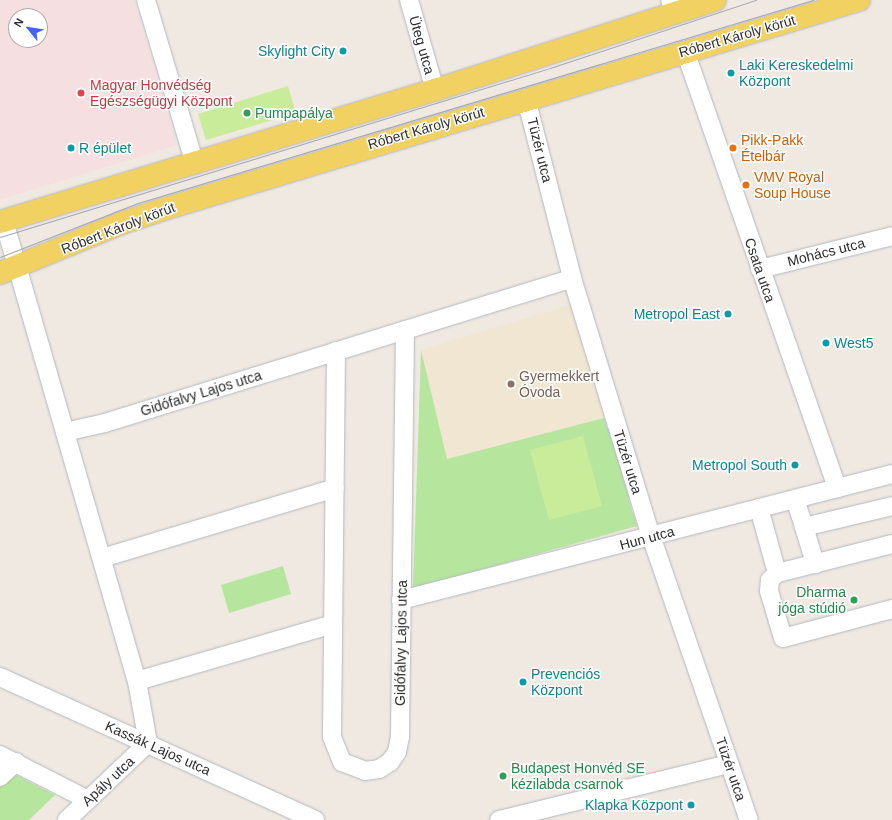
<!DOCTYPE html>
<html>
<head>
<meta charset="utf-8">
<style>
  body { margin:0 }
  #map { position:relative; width:892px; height:820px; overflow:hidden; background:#efe9e1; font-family:Arial,sans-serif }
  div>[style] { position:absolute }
  .education>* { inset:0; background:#f0e6d1 }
  .medical>* { inset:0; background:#f5dfe0 }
  .green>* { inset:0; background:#b6e59e }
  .pitch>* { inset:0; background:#c9ec9a }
  .roads { filter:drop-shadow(0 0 1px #b4b7c1) drop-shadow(0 0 1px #b4b7c1) }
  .minor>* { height:18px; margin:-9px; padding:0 9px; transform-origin:9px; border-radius:9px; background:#fff }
  .major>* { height:22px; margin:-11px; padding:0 11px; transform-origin:11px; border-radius:11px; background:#f2d163 }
  .tram>* { height:1px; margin:-0.5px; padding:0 0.5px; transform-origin:0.5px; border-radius:0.5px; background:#a3a6b8 }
  .dots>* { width:11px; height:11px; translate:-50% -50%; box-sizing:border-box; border:2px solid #fff; border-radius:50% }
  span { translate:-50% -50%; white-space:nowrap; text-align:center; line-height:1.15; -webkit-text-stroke:3px #fff; paint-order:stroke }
  .street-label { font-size:14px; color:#2e2e2e }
  .culture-label { font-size:14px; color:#0d838f }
  .right { translate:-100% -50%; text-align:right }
  .left { translate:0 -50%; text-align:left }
  .health-label { font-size:14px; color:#be3a42 }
  .leisure-label { font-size:14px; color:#27864d }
  .food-label { font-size:14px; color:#c56008 }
  .education-label { font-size:14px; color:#785e54 }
  .north { position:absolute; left:8px; top:8px; width:40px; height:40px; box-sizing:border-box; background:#fff; border:1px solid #ababab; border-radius:50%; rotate:300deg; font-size:11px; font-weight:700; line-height:16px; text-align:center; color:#2e2e2e }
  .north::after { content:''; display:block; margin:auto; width:14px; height:18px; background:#4264fb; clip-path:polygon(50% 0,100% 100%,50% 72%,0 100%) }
</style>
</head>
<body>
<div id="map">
  <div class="education">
    <div style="clip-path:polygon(570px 305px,604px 418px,447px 459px,421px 350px)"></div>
  </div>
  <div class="medical">
    <div style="clip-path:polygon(evenodd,0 0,134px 0,177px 145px,0 200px,0 0,16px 16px,40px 16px,40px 40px,16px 40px,16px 16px)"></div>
  </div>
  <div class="green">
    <div style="clip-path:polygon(421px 350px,447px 459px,604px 418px,607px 428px,612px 427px,634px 496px,628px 498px,637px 526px,413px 589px)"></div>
    <div style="clip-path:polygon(283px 566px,291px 594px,229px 613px,221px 585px)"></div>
    <div style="clip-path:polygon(10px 772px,55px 795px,29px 820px,0 820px,0 782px)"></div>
  </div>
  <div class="pitch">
    <div style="clip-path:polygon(288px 86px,296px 113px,206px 140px,198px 114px)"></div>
    <div style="clip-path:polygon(583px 436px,602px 506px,549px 520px,530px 450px)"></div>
  </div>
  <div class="roads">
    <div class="minor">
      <div style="left:146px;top:0;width:171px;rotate:73.4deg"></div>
      <div style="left:409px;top:0;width:94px;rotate:73.9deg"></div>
      <div style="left:670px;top:0;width:15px;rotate:70deg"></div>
      <div style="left:685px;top:51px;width:463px;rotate:70.8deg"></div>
      <div style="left:521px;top:101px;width:12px;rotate:48deg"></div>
      <div style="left:529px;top:110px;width:173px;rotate:75.6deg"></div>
      <div style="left:572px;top:278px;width:270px;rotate:73deg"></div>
      <div style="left:651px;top:536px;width:300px;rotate:71deg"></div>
      <div style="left:4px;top:221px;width:479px;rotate:73.9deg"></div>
      <div style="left:137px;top:681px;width:63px;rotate:79.9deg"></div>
      <div style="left:148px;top:743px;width:112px;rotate:136.5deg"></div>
      <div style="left:760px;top:269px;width:136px;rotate:-14deg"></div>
      <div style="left:336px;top:351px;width:386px;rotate:90.6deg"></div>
      <div style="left:332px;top:737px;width:27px;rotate:68deg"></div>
      <div style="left:342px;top:762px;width:25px;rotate:21deg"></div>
      <div style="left:365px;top:771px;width:14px;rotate:-8deg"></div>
      <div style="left:379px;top:769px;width:13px;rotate:-32deg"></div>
      <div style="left:390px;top:762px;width:12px;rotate:-55deg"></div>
      <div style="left:397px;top:752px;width:15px;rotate:-79deg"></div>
      <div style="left:400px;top:737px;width:407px;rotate:-89.3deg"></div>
      <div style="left:65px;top:432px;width:41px;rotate:-12.7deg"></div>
      <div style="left:105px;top:423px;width:489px;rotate:-17.2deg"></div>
      <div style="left:795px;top:499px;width:29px;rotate:72deg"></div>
      <div style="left:804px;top:527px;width:90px;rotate:-13.4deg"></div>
      <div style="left:759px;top:508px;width:67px;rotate:74.5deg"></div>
      <div style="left:804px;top:527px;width:39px;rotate:73deg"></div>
      <div style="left:892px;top:544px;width:119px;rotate:165.8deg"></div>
      <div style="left:777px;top:573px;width:10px;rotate:135deg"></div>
      <div style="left:770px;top:580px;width:11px;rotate:95deg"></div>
      <div style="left:769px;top:591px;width:49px;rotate:73.4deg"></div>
      <div style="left:783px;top:638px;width:113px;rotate:-14.9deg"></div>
      <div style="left:102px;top:558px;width:243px;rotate:-16.7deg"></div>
      <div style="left:401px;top:600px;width:507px;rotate:-14.39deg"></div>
      <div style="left:0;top:677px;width:346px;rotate:24.4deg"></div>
      <div style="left:137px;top:681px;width:204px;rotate:-16.2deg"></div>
      <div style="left:0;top:755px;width:99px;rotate:27.1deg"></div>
      <div style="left:0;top:777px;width:22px;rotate:-43deg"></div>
      <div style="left:499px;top:820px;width:237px;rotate:-13.7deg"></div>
    </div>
    <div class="major">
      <div style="left:0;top:222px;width:455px;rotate:-16.9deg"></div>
      <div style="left:435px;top:90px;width:294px;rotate:-17.8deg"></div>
      <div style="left:0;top:273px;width:132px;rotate:-22.3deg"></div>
      <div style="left:122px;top:223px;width:41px;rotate:-18.4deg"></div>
      <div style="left:161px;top:210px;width:729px;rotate:-16.74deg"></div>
    </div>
  </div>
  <div class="tram">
    <div style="left:0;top:237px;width:575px;rotate:-17.08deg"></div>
    <div style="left:550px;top:68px;width:217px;rotate:-18.3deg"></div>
    <div style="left:0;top:257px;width:148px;rotate:-21.4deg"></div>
    <div style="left:138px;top:203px;width:705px;rotate:-16.74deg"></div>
  </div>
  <div class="dots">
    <div style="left:343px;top:51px;background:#0f9aa8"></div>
    <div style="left:731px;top:73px;background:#0f9aa8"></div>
    <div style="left:81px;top:93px;background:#e0444e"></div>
    <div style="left:247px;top:113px;background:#2e9e5b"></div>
    <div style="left:71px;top:148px;background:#0f9aa8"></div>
    <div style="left:733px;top:148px;background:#e8710a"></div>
    <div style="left:746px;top:185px;background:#e8710a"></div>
    <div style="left:728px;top:314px;background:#0f9aa8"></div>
    <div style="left:826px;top:343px;background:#0f9aa8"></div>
    <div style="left:511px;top:384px;background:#8d6e63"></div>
    <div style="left:795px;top:465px;background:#0f9aa8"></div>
    <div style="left:854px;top:600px;background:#2e9e5b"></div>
    <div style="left:523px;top:682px;background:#0f9aa8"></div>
    <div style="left:503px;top:776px;background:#2e9e5b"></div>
    <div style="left:691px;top:805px;background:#0f9aa8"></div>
  </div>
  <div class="street-label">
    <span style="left:737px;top:36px;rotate:-16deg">Róbert Károly körút</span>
    <span style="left:422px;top:45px;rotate:74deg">Üteg utca</span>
    <span style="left:426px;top:128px;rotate:-16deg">Róbert Károly körút</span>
    <span style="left:540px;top:150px;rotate:76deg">Tüzér utca</span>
    <span style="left:118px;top:228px;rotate:-21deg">Róbert Károly körút</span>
    <span style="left:826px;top:252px;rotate:-14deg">Mohács utca</span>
    <span style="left:760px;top:270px;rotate:71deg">Csata utca</span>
    <span style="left:201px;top:393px;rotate:-17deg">Gidófalvy Lajos utca</span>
    <span style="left:628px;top:462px;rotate:73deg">Tüzér utca</span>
    <span style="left:647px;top:538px;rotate:-15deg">Hun utca</span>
    <span style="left:401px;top:643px;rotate:-89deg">Gidófalvy Lajos utca</span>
    <span style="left:158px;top:748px;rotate:24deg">Kassák Lajos utca</span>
    <span style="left:731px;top:769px;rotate:71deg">Tüzér utca</span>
    <span style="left:108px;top:781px;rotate:-43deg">Apály utca</span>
  </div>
  <div class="culture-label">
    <span class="right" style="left:335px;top:51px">Skylight City</span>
    <span class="left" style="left:739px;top:73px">Laki Kereskedelmi<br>Központ</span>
    <span class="left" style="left:79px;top:148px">R épület</span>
    <span class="right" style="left:720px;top:314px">Metropol East</span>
    <span class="left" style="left:834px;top:343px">West5</span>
    <span class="right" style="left:787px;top:465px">Metropol South</span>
    <span class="left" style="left:531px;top:682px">Prevenciós<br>Központ</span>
    <span class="right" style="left:683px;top:805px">Klapka Központ</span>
  </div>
  <div class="health-label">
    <span class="left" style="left:90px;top:93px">Magyar Honvédség<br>Egészségügyi Központ</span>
  </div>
  <div class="leisure-label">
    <span class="left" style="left:255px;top:113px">Pumpapálya</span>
    <span class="right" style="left:846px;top:600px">Dharma<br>jóga stúdió</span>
    <span class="left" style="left:511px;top:776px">Budapest Honvéd SE<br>kézilabda csarnok</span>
  </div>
  <div class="food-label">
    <span class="left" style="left:741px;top:148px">Pikk-Pakk<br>Ételbár</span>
    <span class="left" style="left:754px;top:185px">VMV Royal<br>Soup House</span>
  </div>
  <div class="education-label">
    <span class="left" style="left:519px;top:384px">Gyermekkert<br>Óvoda</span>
  </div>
  <div class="north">N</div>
</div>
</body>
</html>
